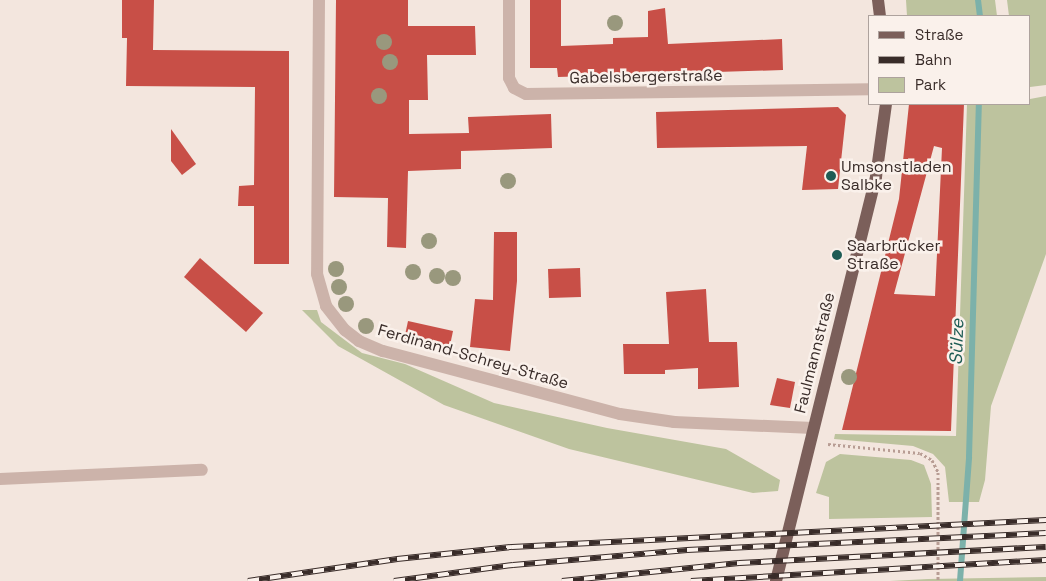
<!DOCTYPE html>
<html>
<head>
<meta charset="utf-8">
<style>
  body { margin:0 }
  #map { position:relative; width:1046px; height:581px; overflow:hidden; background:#f3e6de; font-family:"Space Grotesk",sans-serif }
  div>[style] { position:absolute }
  .green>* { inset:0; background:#bdc39e }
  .stream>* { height:6px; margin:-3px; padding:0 3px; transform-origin:3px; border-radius:3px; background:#7cb1aa }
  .building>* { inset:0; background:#c84f47 }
  .path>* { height:3px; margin-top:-1.5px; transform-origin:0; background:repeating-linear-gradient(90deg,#b89d94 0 2.5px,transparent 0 5px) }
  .minor>* { height:12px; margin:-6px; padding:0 6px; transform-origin:6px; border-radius:6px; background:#ccb3aa }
  .major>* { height:12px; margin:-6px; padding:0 6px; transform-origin:6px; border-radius:6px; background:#7b5f5a }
  .rail>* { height:5.5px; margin-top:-2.75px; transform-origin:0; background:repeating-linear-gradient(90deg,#faf1eb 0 11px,#392c29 0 22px); box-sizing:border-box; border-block:1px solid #392c29 }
  .trees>* { width:16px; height:16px; margin:-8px; border-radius:50%; background:#99987d }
  .dots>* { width:14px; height:14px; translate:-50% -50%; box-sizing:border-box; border:2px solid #faf1eb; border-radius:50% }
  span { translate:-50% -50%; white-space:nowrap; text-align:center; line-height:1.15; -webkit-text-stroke:5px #faf1eb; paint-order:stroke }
  .street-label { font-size:16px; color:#392c29 }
  .poi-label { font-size:16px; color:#392c29 }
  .left { translate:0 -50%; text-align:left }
  .water-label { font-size:18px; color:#1e5c55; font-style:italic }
  .legend { position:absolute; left:868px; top:15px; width:162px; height:90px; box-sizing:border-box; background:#faf1eb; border:1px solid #ada29d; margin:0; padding:6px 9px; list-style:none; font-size:15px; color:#392c29 }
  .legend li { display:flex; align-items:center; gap:10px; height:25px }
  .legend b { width:25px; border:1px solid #ada29d }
</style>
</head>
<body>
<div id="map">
  <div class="green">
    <div style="clip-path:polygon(906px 0,995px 0,997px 16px,907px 16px)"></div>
    <div style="clip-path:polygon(1007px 0,1046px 0,1046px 85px,1030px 87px,1030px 16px,1009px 16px)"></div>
    <div style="clip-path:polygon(1046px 96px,1046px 254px,991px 406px,985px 480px,979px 502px,949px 502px,945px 467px,933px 454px,913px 446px,834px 439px,835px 434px,956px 436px,967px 104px,1030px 104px,1030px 99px)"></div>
    <div style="clip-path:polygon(302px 310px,317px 310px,321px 322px,362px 353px,405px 364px,494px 403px,607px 428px,726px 449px,780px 480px,778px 491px,753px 493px,569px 449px,444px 405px,338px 346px)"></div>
    <div style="clip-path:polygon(840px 454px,911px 460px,924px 465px,931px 484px,932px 517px,829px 519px,829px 497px,816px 493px,826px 462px)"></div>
    <div style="clip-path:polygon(1046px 577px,1046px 581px,890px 581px,928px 579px)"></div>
  </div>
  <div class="stream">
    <div style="left:978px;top:0;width:16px;rotate:83deg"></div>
    <div style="left:960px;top:581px;width:124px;rotate:-85.8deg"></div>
    <div style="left:969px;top:457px;width:353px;rotate:-88.4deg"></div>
  </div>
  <div class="building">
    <div style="clip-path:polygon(122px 0,154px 0,153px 50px,289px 51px,289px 264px,254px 264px,254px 206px,238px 206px,239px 186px,254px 185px,255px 87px,126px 86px,127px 38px,122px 38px)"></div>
    <div style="clip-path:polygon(336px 0,408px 0,408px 26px,475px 26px,476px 55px,427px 55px,428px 100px,409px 100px,409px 134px,469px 133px,468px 117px,551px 114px,552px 148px,461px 151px,461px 169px,408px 171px,406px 248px,387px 247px,388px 198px,334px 197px)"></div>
    <div style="clip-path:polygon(530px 0,561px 0,561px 46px,613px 44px,613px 38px,648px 37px,648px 11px,665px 8px,668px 44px,782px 39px,783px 70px,558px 77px,557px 68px,530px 68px)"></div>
    <div style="clip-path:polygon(evenodd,909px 104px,964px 104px,951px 431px,842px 430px,899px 199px,909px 104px,934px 146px,942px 148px,935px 296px,894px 294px,934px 146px)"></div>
    <div style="clip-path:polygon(838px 107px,846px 115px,838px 189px,802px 190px,807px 146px,657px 148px,656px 112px)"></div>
    <div style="clip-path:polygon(171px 129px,196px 164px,182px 175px,171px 161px)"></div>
    <div style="clip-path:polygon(494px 232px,517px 232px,517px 281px,510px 351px,470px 347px,475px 299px,493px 300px)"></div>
    <div style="clip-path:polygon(200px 258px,263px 313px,246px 332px,184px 277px)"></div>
    <div style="clip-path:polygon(580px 268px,581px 297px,549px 298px,548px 269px)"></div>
    <div style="clip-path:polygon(706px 289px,709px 342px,737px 342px,739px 387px,698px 389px,698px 368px,665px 370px,665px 374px,624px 374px,623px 344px,669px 344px,666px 292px)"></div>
    <div style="clip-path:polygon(408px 321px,453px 331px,449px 350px,404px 340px)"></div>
    <div style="clip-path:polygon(777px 378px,795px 382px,790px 408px,770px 405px)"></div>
  </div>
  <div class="path">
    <div style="left:828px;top:444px;width:92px;rotate:5.6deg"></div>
    <div style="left:920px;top:453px;width:14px;rotate:30deg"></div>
    <div style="left:932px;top:460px;width:13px;rotate:63deg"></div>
    <div style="left:938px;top:472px;width:109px;rotate:90deg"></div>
  </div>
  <div class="minor">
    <div style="left:319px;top:0;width:274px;rotate:90.4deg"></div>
    <div style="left:317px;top:274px;width:33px;rotate:74deg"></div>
    <div style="left:326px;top:306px;width:31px;rotate:52deg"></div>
    <div style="left:345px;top:330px;width:18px;rotate:38deg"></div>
    <div style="left:359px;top:341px;width:26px;rotate:23deg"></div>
    <div style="left:383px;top:351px;width:245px;rotate:14.9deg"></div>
    <div style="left:620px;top:414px;width:55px;rotate:8.4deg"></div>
    <div style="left:674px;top:422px;width:139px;rotate:2.5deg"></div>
    <div style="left:509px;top:0;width:78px;rotate:90deg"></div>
    <div style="left:509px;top:78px;width:11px;rotate:63deg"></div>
    <div style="left:514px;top:88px;width:13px;rotate:27deg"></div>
    <div style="left:526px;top:94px;width:344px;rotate:-0.8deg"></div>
    <div style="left:0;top:479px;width:202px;rotate:-2.6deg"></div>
  </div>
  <div class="major">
    <div style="left:878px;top:0;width:16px;rotate:83deg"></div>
    <div style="left:776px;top:581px;width:416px;rotate:-76.1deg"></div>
    <div style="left:876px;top:177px;width:74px;rotate:-82.2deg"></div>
  </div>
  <div class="rail">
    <div style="left:248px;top:581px;width:151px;rotate:-8.4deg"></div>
    <div style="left:397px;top:559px;width:116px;rotate:-6deg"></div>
    <div style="left:512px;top:547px;width:535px;rotate:-2.89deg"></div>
    <div style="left:394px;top:581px;width:120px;rotate:-7.7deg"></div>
    <div style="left:513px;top:565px;width:175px;rotate:-4.9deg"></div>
    <div style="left:687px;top:550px;width:359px;rotate:-2.7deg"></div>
    <div style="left:562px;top:581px;width:178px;rotate:-5.8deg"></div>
    <div style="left:739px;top:563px;width:307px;rotate:-3deg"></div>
    <div style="left:691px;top:581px;width:356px;rotate:-3.4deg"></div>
  </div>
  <div class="trees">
    <div style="left:615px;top:23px"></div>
    <div style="left:384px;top:42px"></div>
    <div style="left:390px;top:62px"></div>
    <div style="left:379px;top:96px"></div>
    <div style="left:508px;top:181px"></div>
    <div style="left:429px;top:241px"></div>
    <div style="left:336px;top:269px"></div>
    <div style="left:413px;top:272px"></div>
    <div style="left:437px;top:276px"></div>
    <div style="left:453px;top:278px"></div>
    <div style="left:339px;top:287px"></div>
    <div style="left:346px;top:304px"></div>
    <div style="left:366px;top:326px"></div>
    <div style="left:849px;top:377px"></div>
  </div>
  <div class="dots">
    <div style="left:831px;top:176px;background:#1e5c55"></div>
    <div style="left:837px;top:255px;background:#1e5c55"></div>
  </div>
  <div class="street-label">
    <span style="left:646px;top:77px;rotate:-1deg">Gabelsbergerstraße</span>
    <span style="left:815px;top:353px;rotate:-76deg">Faulmannstraße</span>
    <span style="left:473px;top:357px;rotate:16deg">Ferdinand-Schrey-Straße</span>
  </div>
  <div class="poi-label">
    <span class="left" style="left:841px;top:176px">Umsonstladen<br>Salbke</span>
    <span class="left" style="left:847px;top:255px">Saarbrücker<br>Straße</span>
  </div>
  <div class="water-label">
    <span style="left:957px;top:342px;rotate:-88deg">Sülze</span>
  </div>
  <ul class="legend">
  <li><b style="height:6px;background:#7b5f5a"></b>Straße</li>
  <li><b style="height:6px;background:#392c29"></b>Bahn</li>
  <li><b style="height:14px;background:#bdc39e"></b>Park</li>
  </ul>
</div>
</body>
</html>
